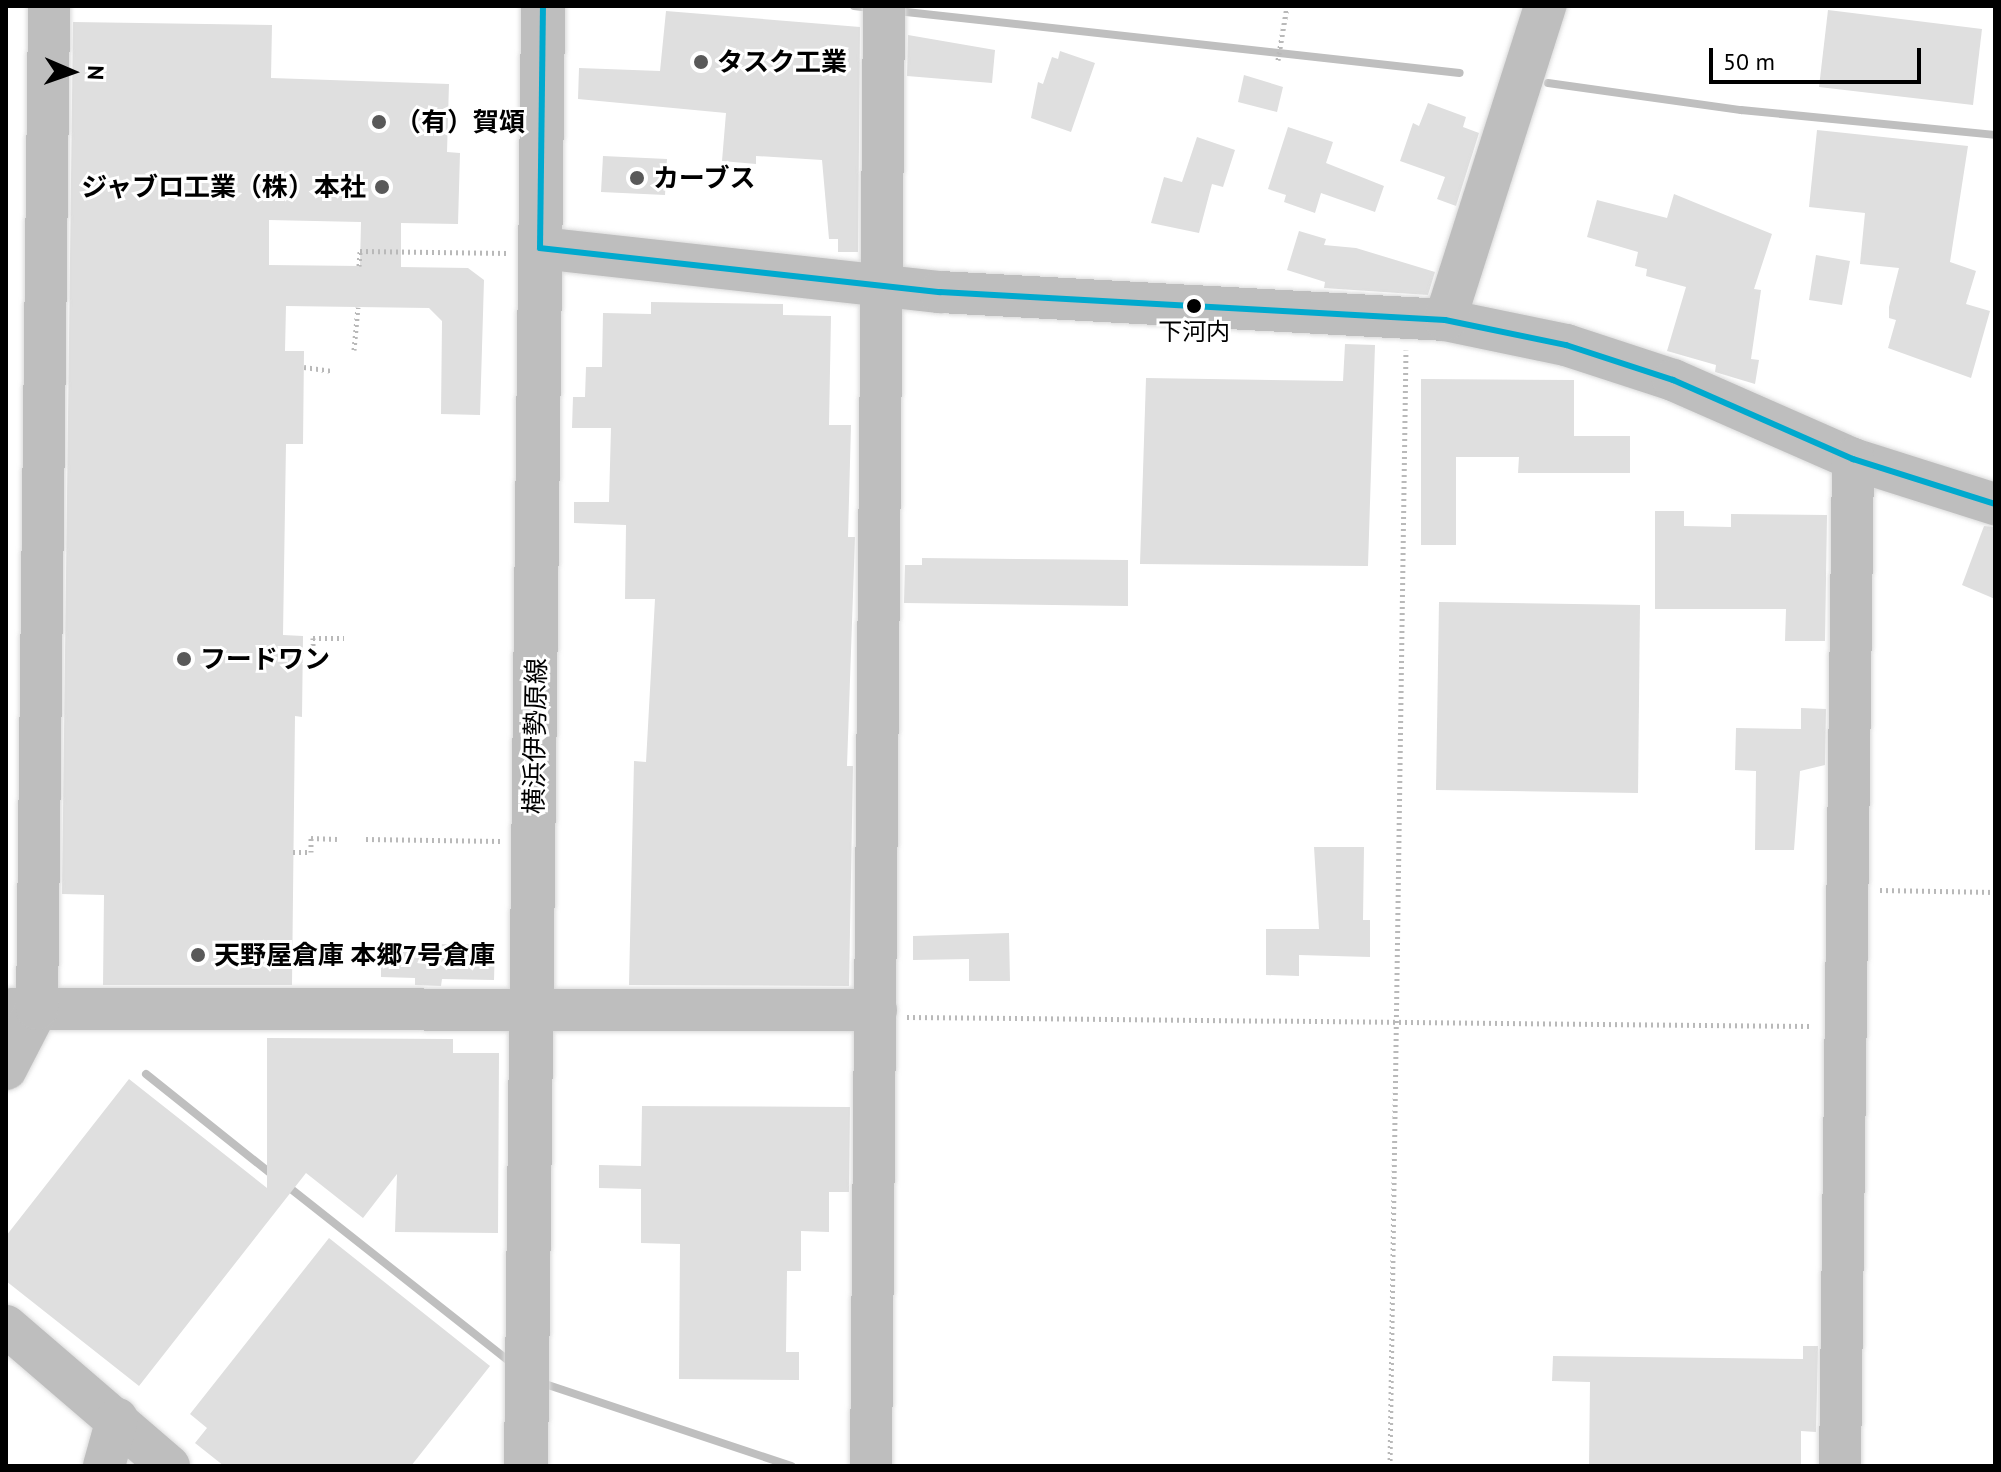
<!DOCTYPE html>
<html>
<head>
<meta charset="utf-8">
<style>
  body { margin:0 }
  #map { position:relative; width:2001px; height:1472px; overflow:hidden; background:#fff; font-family:"PT Sans","Noto Sans JP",sans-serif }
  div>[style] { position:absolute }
  .stream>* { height:8px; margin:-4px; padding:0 4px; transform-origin:4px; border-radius:4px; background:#bfbfbf }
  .building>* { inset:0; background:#dfdfdf }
  .path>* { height:5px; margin-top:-2.5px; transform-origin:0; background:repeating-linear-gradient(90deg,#b9b9b9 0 2px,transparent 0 6px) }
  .roads { filter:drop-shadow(0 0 2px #dbdbdb) drop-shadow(0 0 2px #dbdbdb) }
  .minor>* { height:42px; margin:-21px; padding:0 21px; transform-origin:21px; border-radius:21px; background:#bebebe }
  .major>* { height:44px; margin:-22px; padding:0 22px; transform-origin:22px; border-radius:22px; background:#bebebe }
  .bus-1>* { height:6px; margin:-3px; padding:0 3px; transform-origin:3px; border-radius:3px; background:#00a9ce }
  .dots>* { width:22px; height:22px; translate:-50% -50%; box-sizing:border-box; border:4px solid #fff; border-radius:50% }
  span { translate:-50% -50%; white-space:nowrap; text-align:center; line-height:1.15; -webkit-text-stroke:6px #fff; paint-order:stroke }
  .bus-label { font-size:24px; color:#000 }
  .poi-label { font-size:26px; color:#000; font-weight:700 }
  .left { translate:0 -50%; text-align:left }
  .right { translate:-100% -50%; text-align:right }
  .street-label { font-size:26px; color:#000 }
  .frame { position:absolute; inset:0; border:8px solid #000; pointer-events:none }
  .north { position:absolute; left:32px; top:32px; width:80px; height:80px; -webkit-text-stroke:6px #fff; paint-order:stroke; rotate:92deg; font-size:22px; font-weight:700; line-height:32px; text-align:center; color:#000 }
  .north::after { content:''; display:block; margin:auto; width:28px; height:36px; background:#000; clip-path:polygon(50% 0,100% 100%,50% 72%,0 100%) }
  .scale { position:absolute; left:1709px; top:48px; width:212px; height:36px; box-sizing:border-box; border:4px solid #000; border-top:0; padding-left:10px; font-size:24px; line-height:28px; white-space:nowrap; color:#000; -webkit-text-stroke:6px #fff; paint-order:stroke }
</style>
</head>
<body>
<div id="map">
  <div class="stream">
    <div style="left:854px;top:6px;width:17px;rotate:7deg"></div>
    <div style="left:897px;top:11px;width:566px;rotate:6.28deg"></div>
    <div style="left:1548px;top:83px;width:195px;rotate:8deg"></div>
    <div style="left:1741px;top:110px;width:255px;rotate:5.6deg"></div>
    <div style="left:146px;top:1074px;width:165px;rotate:38.6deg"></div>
    <div style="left:286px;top:1185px;width:290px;rotate:38.3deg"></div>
    <div style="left:542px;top:1383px;width:263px;rotate:18.4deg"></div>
  </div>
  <div class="building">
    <div style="clip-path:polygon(1828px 10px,1982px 29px,1973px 105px,1819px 87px)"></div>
    <div style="clip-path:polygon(666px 11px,860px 27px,858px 252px,838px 252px,838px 239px,829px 239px,822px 160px,756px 156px,756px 164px,722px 161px,726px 113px,578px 99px,579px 68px,660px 71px)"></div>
    <div style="clip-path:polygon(evenodd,73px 22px,272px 25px,271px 78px,449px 84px,447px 152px,460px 153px,458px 224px,401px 223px,401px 267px,468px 268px,484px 280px,480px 415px,441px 414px,442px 321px,429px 308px,286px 306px,285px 351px,304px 351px,303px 444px,286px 444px,283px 635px,303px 636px,302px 717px,295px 716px,292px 985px,103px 985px,104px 895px,62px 894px,73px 22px,269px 220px,361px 222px,360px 266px,269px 265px,269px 220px)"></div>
    <div style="clip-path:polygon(908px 35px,995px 50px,992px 83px,907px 76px)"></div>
    <div style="clip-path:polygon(1060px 51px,1095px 63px,1071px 132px,1031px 118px,1038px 82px,1043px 84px,1052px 57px,1058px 59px)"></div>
    <div style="clip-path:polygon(1244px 75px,1283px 87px,1277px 112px,1238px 102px)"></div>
    <div style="clip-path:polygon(1428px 103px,1466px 117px,1463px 127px,1479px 133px,1456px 206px,1437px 199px,1445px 177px,1400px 161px,1413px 123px,1419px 126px)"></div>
    <div style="clip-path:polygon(1288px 127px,1333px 142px,1326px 163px,1384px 186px,1375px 212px,1321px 193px,1315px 213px,1284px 202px,1286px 195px,1268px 189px)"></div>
    <div style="clip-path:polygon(1817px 130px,1968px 146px,1950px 262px,1976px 271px,1966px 304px,1990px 311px,1971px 378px,1888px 348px,1896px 320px,1889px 318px,1889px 307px,1899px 268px,1860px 264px,1865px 213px,1809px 207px)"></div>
    <div style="clip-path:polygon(1197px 137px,1235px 150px,1223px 187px,1212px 184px,1199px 233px,1151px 223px,1164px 177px,1182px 182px)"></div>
    <div style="clip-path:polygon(603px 156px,667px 159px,665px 195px,601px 192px)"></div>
    <div style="clip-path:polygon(1674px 194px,1772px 234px,1754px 289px,1761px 290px,1751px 359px,1759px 360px,1755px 384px,1715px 372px,1716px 365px,1667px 351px,1686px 287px,1646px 276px,1647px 269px,1635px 266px,1638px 252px,1587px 237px,1597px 200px,1667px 218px)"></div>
    <div style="clip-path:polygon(1299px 231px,1326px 239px,1324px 245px,1356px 248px,1435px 272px,1428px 295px,1324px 288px,1325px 282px,1287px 270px)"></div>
    <div style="clip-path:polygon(1816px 255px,1850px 261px,1842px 305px,1809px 300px)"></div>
    <div style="clip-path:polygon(651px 302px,783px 304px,783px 315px,831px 316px,829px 425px,851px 425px,848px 537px,855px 537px,847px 766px,853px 766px,849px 986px,629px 985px,634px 761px,646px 762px,655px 599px,625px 599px,626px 525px,574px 523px,574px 502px,609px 502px,611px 428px,572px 428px,573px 397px,585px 397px,586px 367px,602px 367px,603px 313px,651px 314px)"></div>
    <div style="clip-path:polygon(1345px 344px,1375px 345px,1368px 566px,1140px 564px,1146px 378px,1343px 381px)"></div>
    <div style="clip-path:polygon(1421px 379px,1574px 380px,1574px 436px,1630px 436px,1630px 473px,1518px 473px,1519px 457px,1456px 457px,1456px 545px,1421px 545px)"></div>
    <div style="clip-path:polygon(1655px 511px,1684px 511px,1684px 526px,1731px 527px,1731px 514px,1827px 515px,1825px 641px,1785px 641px,1786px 609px,1655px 609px)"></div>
    <div style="clip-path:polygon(1984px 526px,1995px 527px,1995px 599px,1962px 585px)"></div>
    <div style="clip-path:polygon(922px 558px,1128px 560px,1128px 606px,904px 603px,905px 565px,922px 565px)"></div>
    <div style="clip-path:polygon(1439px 602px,1640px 605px,1638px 793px,1436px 790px)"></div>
    <div style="clip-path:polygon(1801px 708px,1826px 709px,1825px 765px,1800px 771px,1794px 850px,1755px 850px,1756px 771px,1735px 770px,1736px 728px,1801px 729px)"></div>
    <div style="clip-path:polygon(1314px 847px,1364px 847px,1363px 920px,1370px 920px,1370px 957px,1299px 955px,1299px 976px,1266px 975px,1266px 929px,1319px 929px)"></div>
    <div style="clip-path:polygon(1009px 933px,1010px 981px,969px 981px,969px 959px,913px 960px,913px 936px)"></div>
    <div style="clip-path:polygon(381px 943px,495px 945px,494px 980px,442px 979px,441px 986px,415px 985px,415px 978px,381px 977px)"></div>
    <div style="clip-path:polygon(267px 1038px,453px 1039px,453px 1053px,499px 1053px,498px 1233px,395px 1232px,397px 1174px,363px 1218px,306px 1173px,139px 1386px,6px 1281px,6px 1236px,129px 1079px,267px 1188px)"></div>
    <div style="clip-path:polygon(642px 1106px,850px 1107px,849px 1192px,829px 1192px,829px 1232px,801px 1231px,801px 1271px,787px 1271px,786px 1352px,799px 1352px,799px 1380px,679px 1379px,680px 1244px,641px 1243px,641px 1189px,599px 1188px,599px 1165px,641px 1166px)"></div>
    <div style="clip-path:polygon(329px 1238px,490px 1366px,411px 1466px,224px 1466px,195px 1443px,207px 1428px,190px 1414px)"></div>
    <div style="clip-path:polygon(1803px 1346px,1818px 1346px,1816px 1432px,1801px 1431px,1801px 1466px,1589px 1466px,1590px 1382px,1552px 1381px,1553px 1356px,1803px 1359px)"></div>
  </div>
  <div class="path">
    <div style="left:1278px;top:60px;width:55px;rotate:-80.5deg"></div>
    <div style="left:359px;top:266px;width:15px;rotate:-86deg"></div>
    <div style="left:360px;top:251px;width:148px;rotate:0.8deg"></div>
    <div style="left:354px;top:350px;width:43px;rotate:-84.7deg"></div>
    <div style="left:304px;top:367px;width:28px;rotate:8deg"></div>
    <div style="left:302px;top:651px;width:11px"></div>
    <div style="left:313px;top:651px;width:13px;rotate:-90deg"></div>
    <div style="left:313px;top:638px;width:31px"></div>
    <div style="left:366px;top:839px;width:134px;rotate:0.9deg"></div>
    <div style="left:293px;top:852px;width:18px"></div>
    <div style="left:311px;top:852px;width:14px;rotate:-90deg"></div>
    <div style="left:311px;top:838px;width:26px;rotate:2deg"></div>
    <div style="left:1880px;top:890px;width:115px;rotate:1deg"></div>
    <div style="left:907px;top:1017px;width:906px;rotate:0.57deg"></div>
    <div style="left:1390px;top:1466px;width:1116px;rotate:-89.18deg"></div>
  </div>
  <div class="roads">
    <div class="minor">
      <div style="left:540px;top:248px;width:402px;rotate:6.3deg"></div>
      <div style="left:940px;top:292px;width:506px;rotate:3.17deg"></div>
      <div style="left:1445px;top:320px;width:124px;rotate:11.7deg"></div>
      <div style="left:1566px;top:345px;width:113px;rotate:18.1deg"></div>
      <div style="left:1673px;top:380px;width:197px;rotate:23.7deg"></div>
      <div style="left:1853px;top:459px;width:149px;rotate:17.6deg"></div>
      <div style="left:1445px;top:320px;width:330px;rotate:-72.3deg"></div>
      <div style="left:11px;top:1009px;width:865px;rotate:0.07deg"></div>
      <div style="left:6px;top:1069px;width:68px;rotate:-62.7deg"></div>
      <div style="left:37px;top:1009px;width:1003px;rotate:-89.31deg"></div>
      <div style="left:6px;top:1326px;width:215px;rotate:40.7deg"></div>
      <div style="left:104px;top:1466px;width:49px;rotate:-74.5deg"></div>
      <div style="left:871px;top:1466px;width:1460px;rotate:-89.49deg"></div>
      <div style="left:1840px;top:1466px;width:1007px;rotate:-89.26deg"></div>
    </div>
    <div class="major">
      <div style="left:526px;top:1466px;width:1460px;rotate:-89.33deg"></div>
    </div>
  </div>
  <div class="bus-1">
    <div style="left:540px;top:248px;width:402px;rotate:6.3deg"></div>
    <div style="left:940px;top:292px;width:506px;rotate:3.17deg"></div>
    <div style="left:1445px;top:320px;width:124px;rotate:11.7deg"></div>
    <div style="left:1566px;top:345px;width:113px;rotate:18.1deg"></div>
    <div style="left:1673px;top:380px;width:197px;rotate:23.7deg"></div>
    <div style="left:1853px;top:459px;width:149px;rotate:17.6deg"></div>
    <div style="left:540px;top:248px;width:242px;rotate:-89.3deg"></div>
  </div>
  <div class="dots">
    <div style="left:701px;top:62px;background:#595959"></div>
    <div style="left:379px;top:122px;background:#595959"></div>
    <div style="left:637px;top:178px;background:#595959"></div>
    <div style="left:382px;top:187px;background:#595959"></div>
    <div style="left:1194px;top:306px;background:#000"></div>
    <div style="left:184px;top:659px;background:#595959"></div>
    <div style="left:198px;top:955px;background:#595959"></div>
  </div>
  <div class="bus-label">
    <span style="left:1194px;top:332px">下河内</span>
  </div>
  <div class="poi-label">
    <span class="left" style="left:717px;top:62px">タスク工業</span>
    <span class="left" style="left:395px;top:122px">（有）賀頌</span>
    <span class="left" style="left:653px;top:178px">カーブス</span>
    <span class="right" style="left:366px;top:187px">ジャブロ工業（株）本社</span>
    <span class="left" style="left:200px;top:659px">フードワン</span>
    <span class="left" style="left:214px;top:955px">天野屋倉庫 本郷7号倉庫</span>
  </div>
  <div class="street-label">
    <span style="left:535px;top:736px;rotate:-89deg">横浜伊勢原線</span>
  </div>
  <div class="frame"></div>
  <div class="north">N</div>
  <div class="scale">50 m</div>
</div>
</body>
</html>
